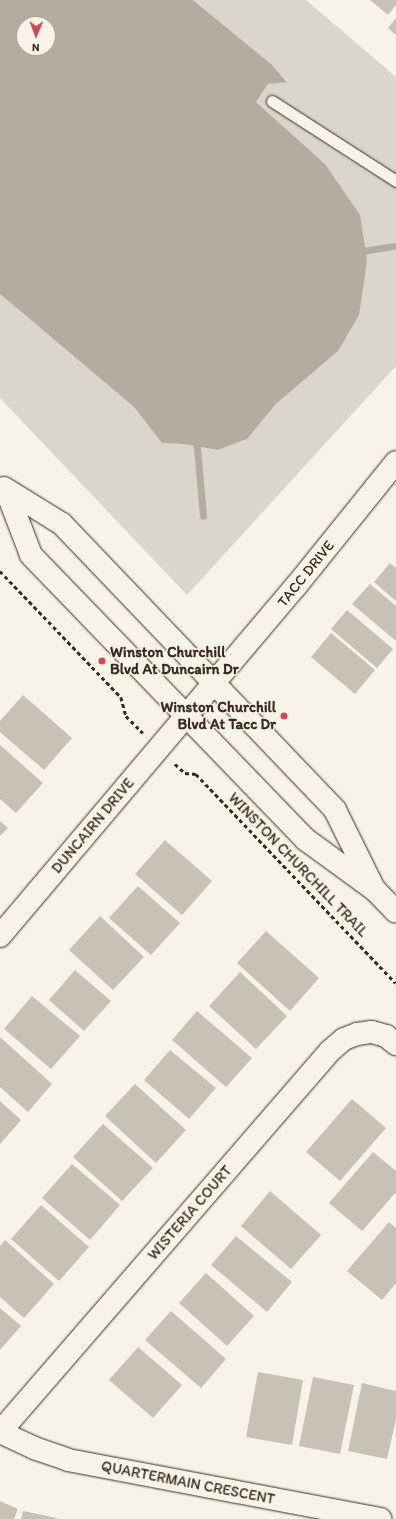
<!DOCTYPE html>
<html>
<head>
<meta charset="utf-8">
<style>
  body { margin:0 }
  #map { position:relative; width:396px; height:1519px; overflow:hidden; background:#f7f3e8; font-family:Itim,sans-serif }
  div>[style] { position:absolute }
  .green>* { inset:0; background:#dbd6cb }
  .water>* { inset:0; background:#b4aca0 }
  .stream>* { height:7px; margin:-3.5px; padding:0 3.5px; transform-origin:3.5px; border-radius:3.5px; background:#b4aca0 }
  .building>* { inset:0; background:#c8c1b6 }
  .path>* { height:2.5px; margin-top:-1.25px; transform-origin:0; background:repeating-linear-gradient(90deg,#3b2a1e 0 4px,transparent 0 7px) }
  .roads { filter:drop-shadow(0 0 1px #3b2a1e) drop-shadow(0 0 1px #3b2a1e) }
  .lane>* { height:11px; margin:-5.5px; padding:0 5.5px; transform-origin:5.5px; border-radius:5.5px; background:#f7f3e8 }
  .street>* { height:22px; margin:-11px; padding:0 11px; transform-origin:11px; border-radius:11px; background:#f7f3e8 }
  .secondary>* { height:22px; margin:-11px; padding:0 11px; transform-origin:11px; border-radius:11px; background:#f7f3e8 }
  .dots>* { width:11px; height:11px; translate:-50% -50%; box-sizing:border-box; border:2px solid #f7f3e8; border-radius:50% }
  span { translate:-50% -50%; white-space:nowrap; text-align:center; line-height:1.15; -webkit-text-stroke:3px #f7f3e8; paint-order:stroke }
  .street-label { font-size:15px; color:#3b2a1e }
  .poi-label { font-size:15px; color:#3b2a1e; font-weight:700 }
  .left { translate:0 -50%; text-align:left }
  .right { translate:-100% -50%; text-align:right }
  .north { position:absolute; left:16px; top:16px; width:40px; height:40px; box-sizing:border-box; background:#f7f3e8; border:1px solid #aca397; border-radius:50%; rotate:181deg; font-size:11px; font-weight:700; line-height:16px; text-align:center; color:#3b2a1e }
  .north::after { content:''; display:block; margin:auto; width:14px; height:18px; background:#d1495b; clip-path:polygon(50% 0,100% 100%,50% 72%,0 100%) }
</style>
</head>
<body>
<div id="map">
  <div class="green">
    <div style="clip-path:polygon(193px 0,306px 0,396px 77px,396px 366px,187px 595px,0 398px,0 294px,134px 407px,162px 443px,183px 444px,218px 450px,247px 439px,276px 404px,338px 351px,325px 164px,256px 102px,268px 84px,287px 81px,271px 64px)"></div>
  </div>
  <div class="water">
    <div style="clip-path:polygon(evenodd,0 0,193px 0,271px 64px,287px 82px,268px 84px,256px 102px,325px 164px,360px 215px,367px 261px,359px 315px,338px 351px,276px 404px,247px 439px,218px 450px,183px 444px,162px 443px,134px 407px,0 294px,0 0,24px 24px,48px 24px,48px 48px,24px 48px,24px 24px)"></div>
  </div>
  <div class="stream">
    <div style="left:356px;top:252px;width:39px;rotate:-9deg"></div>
    <div style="left:196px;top:437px;width:79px;rotate:84.9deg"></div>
  </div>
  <div class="building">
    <div style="clip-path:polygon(370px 0,396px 0,396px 5px,388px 15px)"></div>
    <div style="clip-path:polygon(396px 18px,396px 35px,388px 28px)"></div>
    <div style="clip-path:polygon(390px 563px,396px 568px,396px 601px,374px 582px)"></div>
    <div style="clip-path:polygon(370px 584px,396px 606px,396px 641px,352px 604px)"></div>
    <div style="clip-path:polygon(347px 610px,393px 649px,377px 668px,331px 629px)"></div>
    <div style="clip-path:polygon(331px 633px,375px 670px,355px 694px,311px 657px)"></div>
    <div style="clip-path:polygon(23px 695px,72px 738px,44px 770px,0 732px,0 721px)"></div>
    <div style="clip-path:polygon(0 745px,43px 783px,16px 813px,0 799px)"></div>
    <div style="clip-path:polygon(0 821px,8px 828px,0 836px)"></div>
    <div style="clip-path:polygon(165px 840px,212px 881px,182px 915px,135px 874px)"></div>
    <div style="clip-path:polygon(138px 886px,180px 923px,151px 955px,109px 918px)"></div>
    <div style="clip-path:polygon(100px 916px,144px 957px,113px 990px,69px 950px)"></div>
    <div style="clip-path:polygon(266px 931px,319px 978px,290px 1011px,237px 963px)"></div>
    <div style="clip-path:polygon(75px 970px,111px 1001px,84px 1031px,49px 1000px)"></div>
    <div style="clip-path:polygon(240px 972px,287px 1016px,256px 1049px,209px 1006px)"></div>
    <div style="clip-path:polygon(32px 996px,80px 1036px,51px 1069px,4px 1029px)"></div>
    <div style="clip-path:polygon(197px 1011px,252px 1058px,226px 1087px,172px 1040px)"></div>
    <div style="clip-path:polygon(0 1037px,52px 1084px,28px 1112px,0 1087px)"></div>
    <div style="clip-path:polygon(170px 1050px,216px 1088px,189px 1119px,144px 1080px)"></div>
    <div style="clip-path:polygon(135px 1084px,186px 1130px,156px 1163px,105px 1116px)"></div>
    <div style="clip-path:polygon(352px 1099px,386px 1128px,340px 1181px,306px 1152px)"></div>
    <div style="clip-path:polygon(0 1101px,21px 1120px,0 1144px)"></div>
    <div style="clip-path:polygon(103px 1124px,153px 1168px,122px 1201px,73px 1157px)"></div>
    <div style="clip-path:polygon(373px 1152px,396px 1171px,396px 1192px,362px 1231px,329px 1203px)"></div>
    <div style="clip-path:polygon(72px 1164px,120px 1205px,90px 1240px,42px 1198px)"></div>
    <div style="clip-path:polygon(270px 1191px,321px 1235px,291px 1269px,241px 1226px)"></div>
    <div style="clip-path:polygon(41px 1205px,89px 1247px,59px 1281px,11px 1239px)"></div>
    <div style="clip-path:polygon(389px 1222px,396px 1228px,396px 1283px,382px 1300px,347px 1271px)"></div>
    <div style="clip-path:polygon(236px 1236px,292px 1282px,267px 1312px,211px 1265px)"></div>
    <div style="clip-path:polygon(5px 1240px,54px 1284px,24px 1318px,0 1297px,0 1246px)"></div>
    <div style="clip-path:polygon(206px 1273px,254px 1316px,227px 1346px,179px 1303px)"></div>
    <div style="clip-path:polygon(0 1308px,21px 1326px,0 1350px)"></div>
    <div style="clip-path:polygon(171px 1311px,226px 1359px,201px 1388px,145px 1340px)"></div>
    <div style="clip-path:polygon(138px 1347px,182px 1385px,153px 1418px,109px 1380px)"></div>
    <div style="clip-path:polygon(258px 1372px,303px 1380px,292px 1445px,246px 1437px)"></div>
    <div style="clip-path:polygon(313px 1377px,354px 1385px,340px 1454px,299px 1446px)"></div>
    <div style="clip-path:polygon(362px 1383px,396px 1391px,396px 1419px,387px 1459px,348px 1451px)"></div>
    <div style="clip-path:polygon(0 1501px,18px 1509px,14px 1519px,0 1519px)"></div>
    <div style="clip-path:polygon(23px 1511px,57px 1518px,57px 1519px,21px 1519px)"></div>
  </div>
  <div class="path">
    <div style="left:0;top:571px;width:175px;rotate:46.2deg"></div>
    <div style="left:121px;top:697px;width:20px;rotate:75deg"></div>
    <div style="left:126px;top:716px;width:24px;rotate:45deg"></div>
    <div style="left:175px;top:764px;width:13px;rotate:42deg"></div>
    <div style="left:185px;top:773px;width:11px;rotate:5deg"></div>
    <div style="left:196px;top:774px;width:289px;rotate:46.3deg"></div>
  </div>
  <div class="roads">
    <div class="lane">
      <div style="left:272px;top:101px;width:148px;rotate:32.8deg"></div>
    </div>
    <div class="street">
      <div style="left:0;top:1432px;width:504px;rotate:-49.1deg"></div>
      <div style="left:330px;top:1051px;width:18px;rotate:-41deg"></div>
      <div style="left:344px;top:1039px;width:14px;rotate:-21deg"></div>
      <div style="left:357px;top:1034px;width:15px;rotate:-8deg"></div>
      <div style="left:372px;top:1032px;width:15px;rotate:16deg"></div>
      <div style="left:386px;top:1036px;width:13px;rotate:39deg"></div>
      <div style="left:0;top:1432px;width:38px;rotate:25deg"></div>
      <div style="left:34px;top:1448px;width:36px;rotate:19deg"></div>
      <div style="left:68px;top:1460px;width:318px;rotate:10.7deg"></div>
    </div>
    <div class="secondary">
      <div style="left:4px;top:488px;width:68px;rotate:31.8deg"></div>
      <div style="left:62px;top:524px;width:395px;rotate:46.3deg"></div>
      <div style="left:335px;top:810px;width:86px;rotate:63.7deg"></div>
      <div style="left:7px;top:492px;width:67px;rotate:69.1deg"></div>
      <div style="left:31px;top:555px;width:395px;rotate:46deg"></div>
      <div style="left:305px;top:839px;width:87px;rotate:36.1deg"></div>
      <div style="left:375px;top:890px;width:30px;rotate:46deg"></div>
      <div style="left:0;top:936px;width:458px;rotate:-49.8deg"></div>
      <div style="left:296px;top:586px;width:159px;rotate:-51.1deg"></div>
    </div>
  </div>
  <div class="dots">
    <div style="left:102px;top:661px;background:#d1495b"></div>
    <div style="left:284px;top:716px;background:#d1495b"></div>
  </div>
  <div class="street-label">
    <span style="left:306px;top:574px;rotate:-51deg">TACC DRIVE</span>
    <span style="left:93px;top:826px;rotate:-50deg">DUNCAIRN DRIVE</span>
    <span style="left:298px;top:865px;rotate:46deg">WINSTON CHURCHILL TRAIL</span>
    <span style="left:190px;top:1213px;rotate:-49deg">WISTERIA COURT</span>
    <span style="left:188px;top:1483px;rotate:11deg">QUARTERMAIN CRESCENT</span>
  </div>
  <div class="poi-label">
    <span class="left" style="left:110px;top:661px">Winston Churchill<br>Blvd At Duncairn Dr</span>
    <span class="right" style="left:276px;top:716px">Winston Churchill<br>Blvd At Tacc Dr</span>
  </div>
  <div class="north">N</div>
</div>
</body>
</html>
